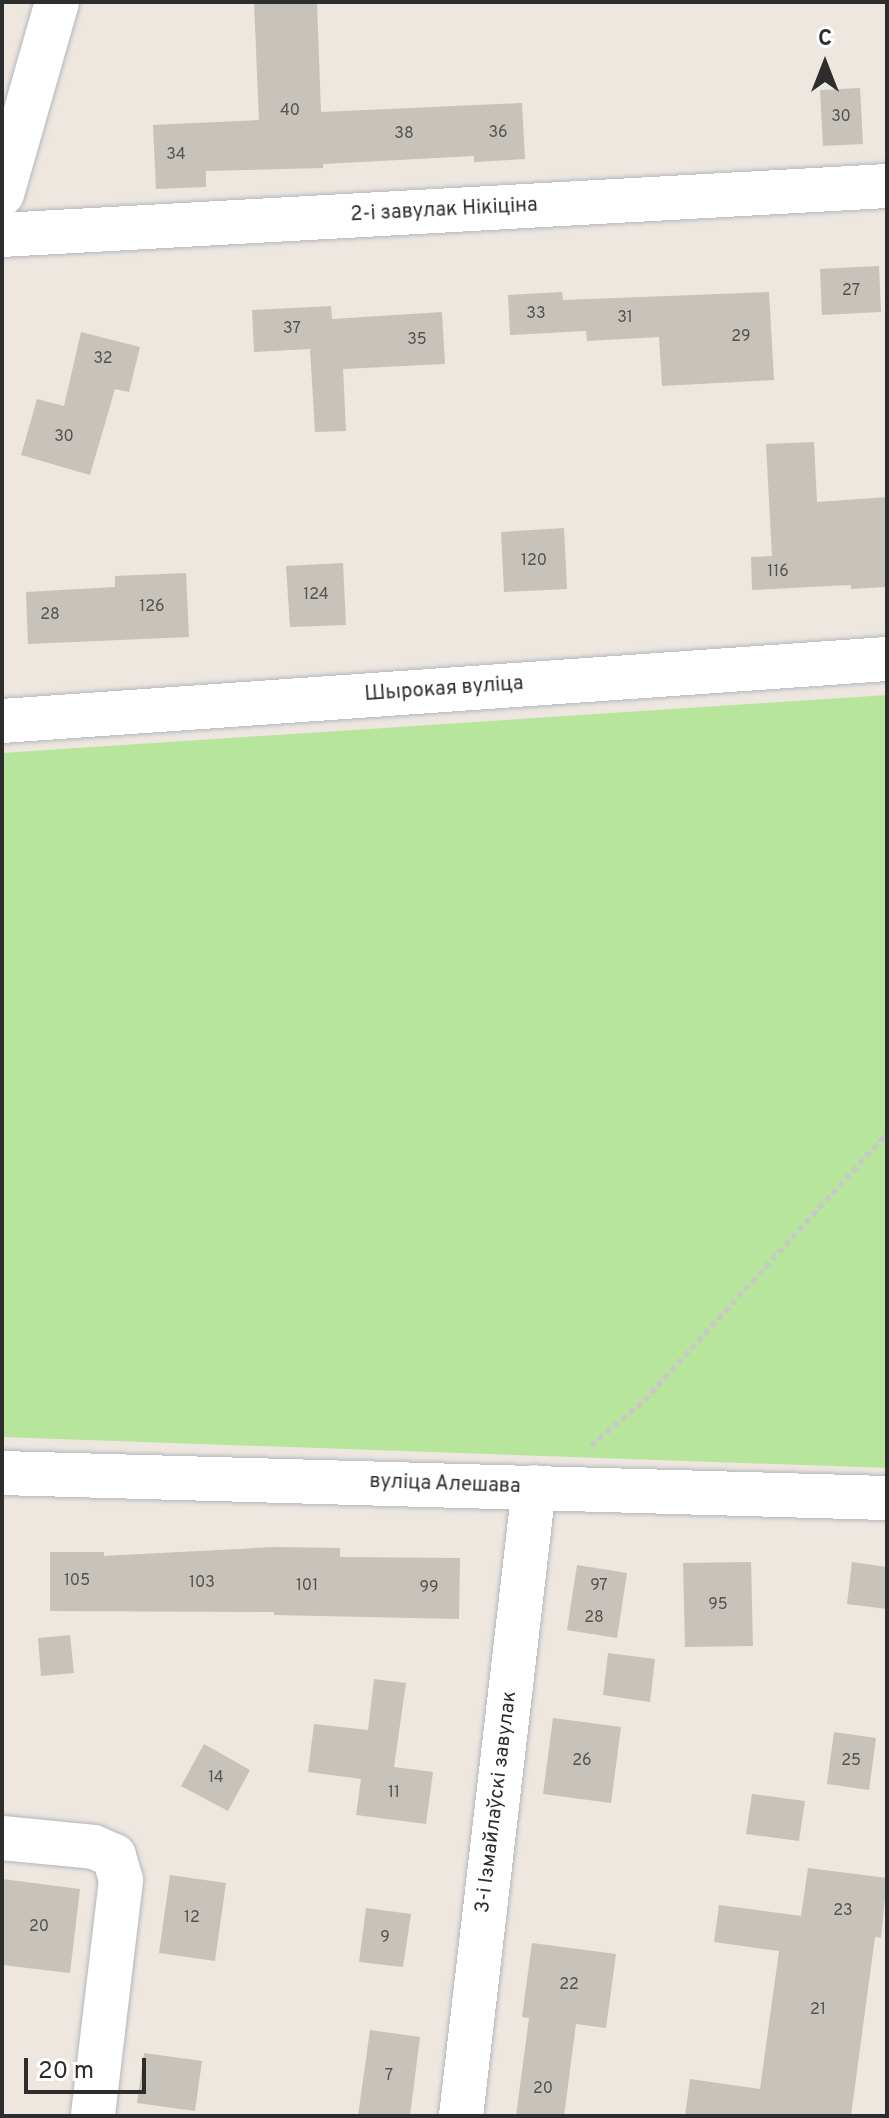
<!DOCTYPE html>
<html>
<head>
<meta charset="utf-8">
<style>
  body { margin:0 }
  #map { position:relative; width:889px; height:2118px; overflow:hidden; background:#eee7df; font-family:Overpass,sans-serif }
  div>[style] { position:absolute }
  .green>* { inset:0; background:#b6e59b }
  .building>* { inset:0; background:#c7c2ba }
  .path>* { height:5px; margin-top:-2.5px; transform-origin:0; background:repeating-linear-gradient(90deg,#c8c8c8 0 6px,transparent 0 10px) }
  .roads { filter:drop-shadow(0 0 2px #b3b6c0) drop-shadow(0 0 2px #b3b6c0) }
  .minor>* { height:44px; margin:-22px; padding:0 22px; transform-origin:22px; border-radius:22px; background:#fff }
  span { translate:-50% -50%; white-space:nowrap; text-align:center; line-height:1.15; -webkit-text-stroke:8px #fff; paint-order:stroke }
  .number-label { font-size:16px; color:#545250 }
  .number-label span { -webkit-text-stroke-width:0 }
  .street-label { font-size:20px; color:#2d2d2d }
  .frame { position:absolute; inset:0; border:4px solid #2d2d2d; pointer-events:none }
  .north { position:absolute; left:785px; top:24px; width:80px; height:80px; -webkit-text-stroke:6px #fff; paint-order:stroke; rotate:0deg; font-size:22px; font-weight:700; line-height:32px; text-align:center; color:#2d2d2d }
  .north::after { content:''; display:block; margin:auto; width:28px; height:36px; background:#2d2d2d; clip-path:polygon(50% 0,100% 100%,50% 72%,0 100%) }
  .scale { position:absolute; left:24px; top:2058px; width:122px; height:36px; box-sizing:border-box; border:4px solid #2d2d2d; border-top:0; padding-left:10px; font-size:24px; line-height:28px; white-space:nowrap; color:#2d2d2d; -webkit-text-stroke:6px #fff; paint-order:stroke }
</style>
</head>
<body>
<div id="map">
  <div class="green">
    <div style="clip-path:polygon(887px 695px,887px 1468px,2px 1437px,2px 753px)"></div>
  </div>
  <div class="building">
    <div style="clip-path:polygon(254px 2px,317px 2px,321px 112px,522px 103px,525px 159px,474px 162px,474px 156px,323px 164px,323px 168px,206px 171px,206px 187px,156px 189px,153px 125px,259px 120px)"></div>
    <div style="clip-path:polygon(860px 88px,863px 144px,823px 146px,820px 90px)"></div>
    <div style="clip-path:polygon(879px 266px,881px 312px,822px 315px,820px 269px)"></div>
    <div style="clip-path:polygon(562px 292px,563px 300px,769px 292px,774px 380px,662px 386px,659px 337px,587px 341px,586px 331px,510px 335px,508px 295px)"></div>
    <div style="clip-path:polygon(331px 306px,332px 319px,442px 312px,445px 364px,343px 369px,346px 431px,315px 432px,310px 349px,254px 352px,252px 310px)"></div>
    <div style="clip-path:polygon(81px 332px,140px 347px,129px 392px,115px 389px,90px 475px,21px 455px,37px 399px,64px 406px)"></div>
    <div style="clip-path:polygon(814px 442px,817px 502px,887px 497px,887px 587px,851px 589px,851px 585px,752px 590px,751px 557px,772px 556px,766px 444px)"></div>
    <div style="clip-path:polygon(564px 528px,567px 589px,504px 592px,501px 532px)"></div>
    <div style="clip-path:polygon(343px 563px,346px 625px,290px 627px,286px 566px)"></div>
    <div style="clip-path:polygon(186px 573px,189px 637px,28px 644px,26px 592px,115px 587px,115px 576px)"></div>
    <div style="clip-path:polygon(275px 1547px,340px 1548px,340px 1557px,460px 1558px,459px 1619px,274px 1615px,274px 1612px,50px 1611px,50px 1552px,104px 1552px,104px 1556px)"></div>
    <div style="clip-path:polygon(751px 1562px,753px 1646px,685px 1647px,683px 1563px)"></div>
    <div style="clip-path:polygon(852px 1562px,887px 1567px,887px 1609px,847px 1604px)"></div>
    <div style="clip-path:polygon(577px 1565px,627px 1573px,617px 1638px,567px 1630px)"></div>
    <div style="clip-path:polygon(70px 1635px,74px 1673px,41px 1676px,38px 1638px)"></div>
    <div style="clip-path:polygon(608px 1653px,655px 1659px,650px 1702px,603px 1695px)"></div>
    <div style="clip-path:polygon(374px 1679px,406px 1683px,394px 1767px,433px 1772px,426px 1824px,356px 1815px,361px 1779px,308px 1772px,314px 1724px,368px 1730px)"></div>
    <div style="clip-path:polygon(553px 1718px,621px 1727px,611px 1803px,543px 1794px)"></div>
    <div style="clip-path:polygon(834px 1732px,876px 1738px,869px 1790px,827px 1784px)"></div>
    <div style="clip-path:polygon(204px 1744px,250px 1770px,228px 1811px,181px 1786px)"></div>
    <div style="clip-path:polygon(752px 1794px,805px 1801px,799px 1841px,746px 1834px)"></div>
    <div style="clip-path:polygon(808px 1868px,887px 1878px,881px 1938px,875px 1937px,851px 2116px,685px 2116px,690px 2079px,760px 2089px,779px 1951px,714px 1942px,719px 1905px,801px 1916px)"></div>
    <div style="clip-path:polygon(170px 1875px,226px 1883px,215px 1961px,159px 1953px)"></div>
    <div style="clip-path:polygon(2px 1879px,80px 1889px,70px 1973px,2px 1965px)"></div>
    <div style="clip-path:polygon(366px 1908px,411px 1914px,403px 1967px,359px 1962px)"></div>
    <div style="clip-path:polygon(532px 1943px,616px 1954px,606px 2028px,576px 2024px,564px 2116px,516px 2116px,529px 2018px,522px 2017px)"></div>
    <div style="clip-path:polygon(370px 2030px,420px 2037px,410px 2116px,358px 2116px)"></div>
    <div style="clip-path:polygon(144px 2053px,202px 2061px,195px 2111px,137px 2103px)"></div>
  </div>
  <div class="path">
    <div style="left:591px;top:1445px;width:70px;rotate:-40.3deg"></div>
    <div style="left:644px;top:1400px;width:361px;rotate:-47.7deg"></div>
  </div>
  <div class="roads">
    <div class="minor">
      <div style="left:2px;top:194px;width:200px;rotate:-74deg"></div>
      <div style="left:2px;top:235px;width:886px;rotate:-3.17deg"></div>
      <div style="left:2px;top:721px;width:887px;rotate:-4.01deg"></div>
      <div style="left:2px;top:1473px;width:885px;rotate:1.62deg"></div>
      <div style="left:2px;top:1838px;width:92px;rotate:5.6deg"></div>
      <div style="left:94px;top:1847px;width:22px;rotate:24deg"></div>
      <div style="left:114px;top:1856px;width:25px;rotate:74deg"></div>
      <div style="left:121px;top:1880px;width:238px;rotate:96.8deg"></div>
      <div style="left:461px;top:2116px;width:633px;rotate:-83.38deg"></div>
    </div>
  </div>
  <div class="number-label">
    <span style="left:290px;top:111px">40</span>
    <span style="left:841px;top:117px">30</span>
    <span style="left:498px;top:133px">36</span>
    <span style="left:404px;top:134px">38</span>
    <span style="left:176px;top:155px">34</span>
    <span style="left:851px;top:291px">27</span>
    <span style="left:536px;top:314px">33</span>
    <span style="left:625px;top:318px">31</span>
    <span style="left:292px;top:329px">37</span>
    <span style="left:741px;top:337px">29</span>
    <span style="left:417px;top:340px">35</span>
    <span style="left:103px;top:359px">32</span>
    <span style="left:64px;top:437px">30</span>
    <span style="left:534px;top:561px">120</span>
    <span style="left:778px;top:572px">116</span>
    <span style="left:316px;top:595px">124</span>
    <span style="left:152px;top:607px">126</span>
    <span style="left:50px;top:615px">28</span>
    <span style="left:77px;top:1581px">105</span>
    <span style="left:202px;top:1583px">103</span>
    <span style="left:307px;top:1586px">101</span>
    <span style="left:599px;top:1586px">97</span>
    <span style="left:429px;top:1588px">99</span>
    <span style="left:718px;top:1605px">95</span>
    <span style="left:594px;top:1618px">28</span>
    <span style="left:582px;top:1761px">26</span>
    <span style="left:851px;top:1761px">25</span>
    <span style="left:216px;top:1778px">14</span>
    <span style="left:394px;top:1793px">11</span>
    <span style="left:843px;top:1911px">23</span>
    <span style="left:192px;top:1918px">12</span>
    <span style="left:39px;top:1927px">20</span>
    <span style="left:385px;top:1938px">9</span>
    <span style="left:569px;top:1985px">22</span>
    <span style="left:818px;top:2010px">21</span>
    <span style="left:389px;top:2076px">7</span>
    <span style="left:543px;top:2089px">20</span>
  </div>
  <div class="street-label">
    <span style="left:444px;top:211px;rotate:-3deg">2-і завулак Нікіціна</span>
    <span style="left:444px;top:690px;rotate:-4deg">Шырокая вуліца</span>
    <span style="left:445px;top:1485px;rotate:2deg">вуліца Алешава</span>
    <span style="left:497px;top:1802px;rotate:-83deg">3-і Ізмайлаўскі завулак</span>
  </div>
  <div class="frame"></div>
  <div class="north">С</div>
  <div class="scale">20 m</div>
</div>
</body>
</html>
